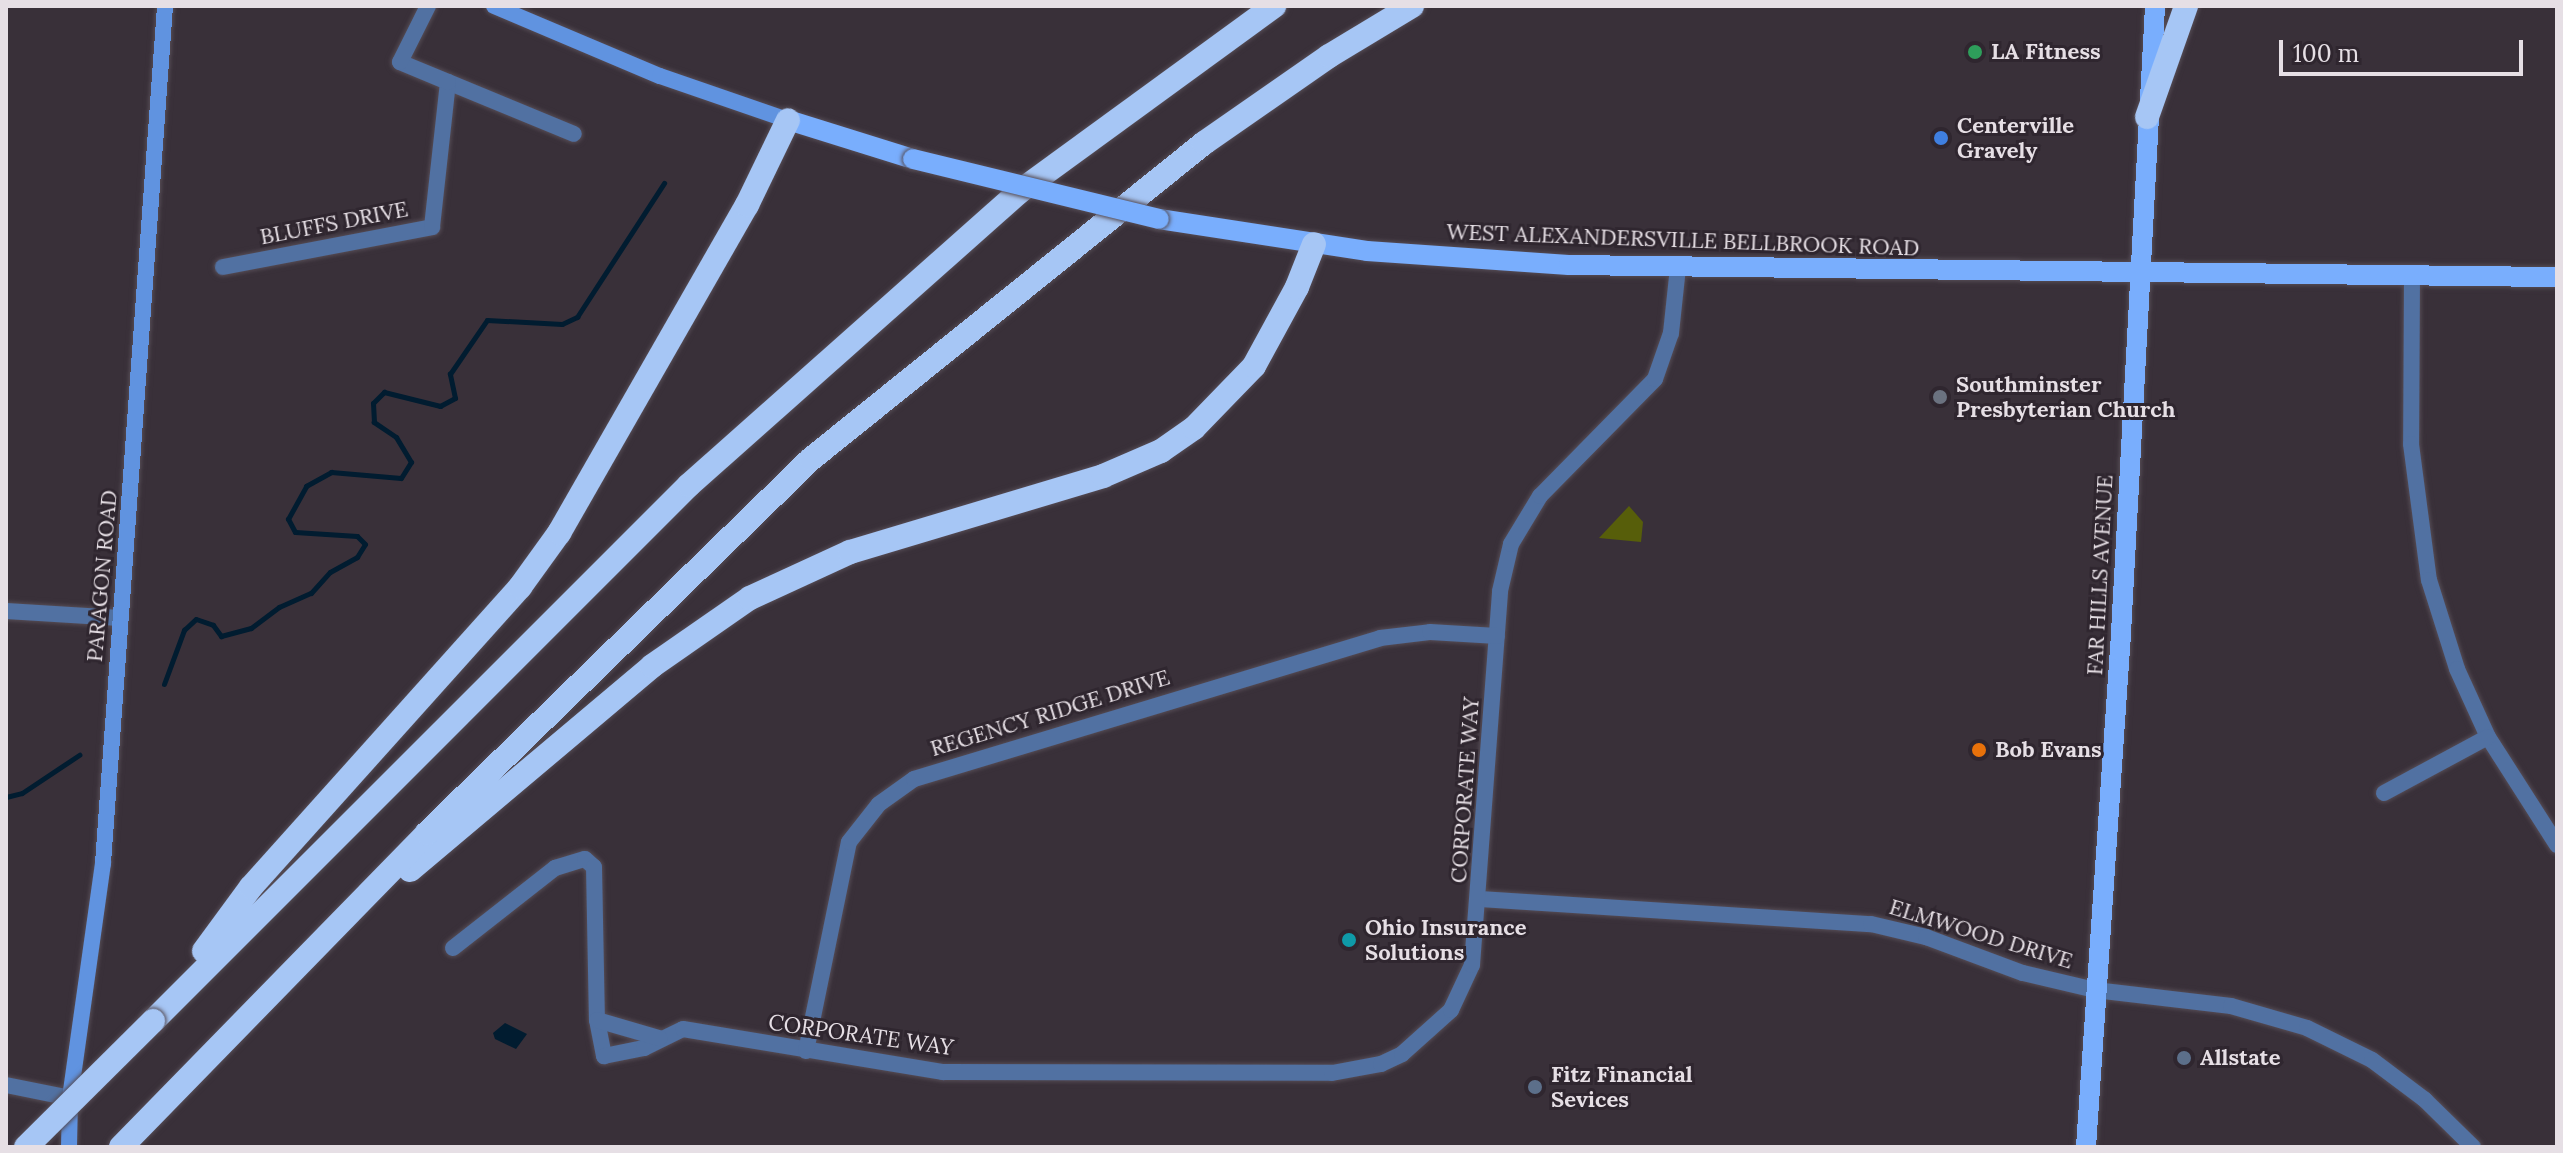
<!DOCTYPE html>
<html>
<head>
<meta charset="utf-8">
<style>
  body { margin:0 }
  #map { position:relative; width:2563px; height:1153px; overflow:hidden; background:#393039; font-family:Lora,serif }
  div>[style] { position:absolute }
  .green>* { inset:0; background:#575e0a }
  .water>* { inset:0; background:#011c30 }
  .stream>* { height:5px; margin:-2.5px; padding:0 2.5px; transform-origin:2.5px; border-radius:2.5px; background:#011c30 }
  .roads { filter:drop-shadow(0 0 2px #554c55) drop-shadow(0 0 2px #554c55) }
  .street>* { height:16px; margin:-8px; padding:0 8px; transform-origin:8px; border-radius:8px; background:#5171a2 }
  .secondary>* { height:16px; margin:-8px; padding:0 8px; transform-origin:8px; border-radius:8px; background:#6093e0 }
  .primary>* { height:20px; margin:-10px; padding:0 10px; transform-origin:10px; border-radius:10px; background:#79aefd }
  .highway>* { height:24px; margin:-12px; padding:0 12px; transform-origin:12px; border-radius:12px; background:#a6c6f5 }
  .bridges { filter:drop-shadow(0 0 2px #554c55) drop-shadow(0 0 2px #554c55) }
  .primary-bridge>* { height:20px; margin:-10px; padding:0 10px; transform-origin:10px; border-radius:10px; background:#79aefd }
  .highway-bridge>* { height:24px; margin:-12px; padding:0 12px; transform-origin:12px; border-radius:12px; background:#a6c6f5 }
  .dots>* { width:22px; height:22px; translate:-50% -50%; box-sizing:border-box; border:4px solid #2f262f; border-radius:50% }
  span { translate:-50% -50%; white-space:nowrap; text-align:center; line-height:1.15; -webkit-text-stroke:6px #2f262f; paint-order:stroke }
  .poi-label { font-size:22px; color:#e6dfe5; font-weight:700 }
  .left { translate:0 -50%; text-align:left }
  .street-label { font-size:22px; color:#e6dfe5 }
  .frame { position:absolute; inset:0; border:8px solid #e6dfe5; pointer-events:none }
  .scale { position:absolute; left:2279px; top:40px; width:244px; height:36px; box-sizing:border-box; border:4px solid #e6dfe5; border-top:0; padding-left:10px; font-size:24px; line-height:28px; white-space:nowrap; color:#e6dfe5; -webkit-text-stroke:6px #2f262f; paint-order:stroke }
</style>
</head>
<body>
<div id="map">
  <div class="green">
    <div style="clip-path:polygon(1629px 506px,1643px 522px,1641px 542px,1599px 538px)"></div>
  </div>
  <div class="water">
    <div style="clip-path:polygon(505px 1023px,527px 1034px,516px 1049px,495px 1039px,493px 1033px)"></div>
  </div>
  <div class="stream">
    <div style="left:164px;top:684px;width:58px;rotate:-69.7deg"></div>
    <div style="left:184px;top:630px;width:16px;rotate:-43deg"></div>
    <div style="left:196px;top:619px;width:18px;rotate:19deg"></div>
    <div style="left:213px;top:625px;width:14px;rotate:54deg"></div>
    <div style="left:221px;top:636px;width:31px;rotate:-15deg"></div>
    <div style="left:251px;top:628px;width:35px;rotate:-37deg"></div>
    <div style="left:279px;top:607px;width:35px;rotate:-24deg"></div>
    <div style="left:311px;top:593px;width:28px;rotate:-48deg"></div>
    <div style="left:330px;top:572px;width:31px;rotate:-29deg"></div>
    <div style="left:357px;top:557px;width:15px;rotate:-58deg"></div>
    <div style="left:365px;top:544px;width:11px;rotate:-135deg"></div>
    <div style="left:357px;top:536px;width:62px;rotate:-176.3deg"></div>
    <div style="left:295px;top:532px;width:15px;rotate:-118deg"></div>
    <div style="left:288px;top:519px;width:38px;rotate:-61deg"></div>
    <div style="left:306px;top:486px;width:29px;rotate:-29deg"></div>
    <div style="left:331px;top:472px;width:70px;rotate:4.9deg"></div>
    <div style="left:401px;top:478px;width:19px;rotate:-58deg"></div>
    <div style="left:411px;top:462px;width:29px;rotate:-121deg"></div>
    <div style="left:396px;top:437px;width:27px;rotate:-146deg"></div>
    <div style="left:374px;top:422px;width:19px;rotate:-93deg"></div>
    <div style="left:373px;top:403px;width:16px;rotate:-45deg"></div>
    <div style="left:384px;top:392px;width:58px;rotate:14deg"></div>
    <div style="left:440px;top:406px;width:17px;rotate:-28deg"></div>
    <div style="left:455px;top:398px;width:25px;rotate:-102deg"></div>
    <div style="left:450px;top:374px;width:65px;rotate:-55.6deg"></div>
    <div style="left:487px;top:320px;width:75px;rotate:3.1deg"></div>
    <div style="left:562px;top:324px;width:17px;rotate:-25deg"></div>
    <div style="left:577px;top:317px;width:160px;rotate:-57deg"></div>
    <div style="left:6px;top:797px;width:16px;rotate:-14deg"></div>
    <div style="left:22px;top:793px;width:69px;rotate:-33.7deg"></div>
  </div>
  <div class="roads">
    <div class="street">
      <div style="left:448px;top:82px;width:136px;rotate:22.4deg"></div>
      <div style="left:223px;top:267px;width:213px;rotate:-10.8deg"></div>
      <div style="left:432px;top:227px;width:146px;rotate:-83.7deg"></div>
      <div style="left:448px;top:82px;width:52px;rotate:-157.4deg"></div>
      <div style="left:400px;top:62px;width:63px;rotate:-63.4deg"></div>
      <div style="left:2412px;top:274px;width:170px;rotate:90.3deg"></div>
      <div style="left:2411px;top:444px;width:137px;rotate:82.5deg"></div>
      <div style="left:2429px;top:580px;width:93px;rotate:72.5deg"></div>
      <div style="left:2457px;top:669px;width:75px;rotate:65.5deg"></div>
      <div style="left:2488px;top:737px;width:128px;rotate:57.4deg"></div>
      <div style="left:6px;top:611px;width:114px;rotate:3.5deg"></div>
      <div style="left:2384px;top:793px;width:118px;rotate:-28.3deg"></div>
      <div style="left:1480px;top:899px;width:392px;rotate:3.7deg"></div>
      <div style="left:1871px;top:924px;width:57px;rotate:13.3deg"></div>
      <div style="left:1926px;top:937px;width:103px;rotate:20.4deg"></div>
      <div style="left:2023px;top:973px;width:74px;rotate:13.3deg"></div>
      <div style="left:2095px;top:990px;width:137px;rotate:6.7deg"></div>
      <div style="left:2231px;top:1006px;width:79px;rotate:16.1deg"></div>
      <div style="left:2307px;top:1028px;width:72px;rotate:26.2deg"></div>
      <div style="left:2372px;top:1060px;width:66px;rotate:37deg"></div>
      <div style="left:2425px;top:1100px;width:67px;rotate:44.4deg"></div>
      <div style="left:453px;top:948px;width:130px;rotate:-38.1deg"></div>
      <div style="left:555px;top:868px;width:31px;rotate:-17deg"></div>
      <div style="left:585px;top:859px;width:12px;rotate:42deg"></div>
      <div style="left:594px;top:867px;width:153px;rotate:88.9deg"></div>
      <div style="left:597px;top:1020px;width:37px;rotate:79deg"></div>
      <div style="left:604px;top:1056px;width:41px;rotate:-11.3deg"></div>
      <div style="left:644px;top:1048px;width:43px;rotate:-26deg"></div>
      <div style="left:683px;top:1029px;width:264px;rotate:9.4deg"></div>
      <div style="left:943px;top:1072px;width:389px;rotate:0.1deg"></div>
      <div style="left:1332px;top:1073px;width:50px;rotate:-10.4deg"></div>
      <div style="left:1381px;top:1064px;width:23px;rotate:-25deg"></div>
      <div style="left:1402px;top:1054px;width:66px;rotate:-41.9deg"></div>
      <div style="left:1451px;top:1010px;width:50px;rotate:-65deg"></div>
      <div style="left:1472px;top:965px;width:375px;rotate:-85.7deg"></div>
      <div style="left:1500px;top:591px;width:48px;rotate:-76.8deg"></div>
      <div style="left:1511px;top:544px;width:56px;rotate:-58.9deg"></div>
      <div style="left:1540px;top:496px;width:164px;rotate:-45.5deg"></div>
      <div style="left:1655px;top:379px;width:49px;rotate:-70.8deg"></div>
      <div style="left:1671px;top:333px;width:66px;rotate:-83.9deg"></div>
      <div style="left:597px;top:1020px;width:65px;rotate:16.2deg"></div>
      <div style="left:806px;top:1051px;width:213px;rotate:-78.4deg"></div>
      <div style="left:849px;top:842px;width:48px;rotate:-51.7deg"></div>
      <div style="left:879px;top:804px;width:43px;rotate:-35.5deg"></div>
      <div style="left:914px;top:779px;width:487px;rotate:-16.8deg"></div>
      <div style="left:1380px;top:638px;width:50px;rotate:-6.8deg"></div>
      <div style="left:1430px;top:632px;width:67px;rotate:3.4deg"></div>
      <div style="left:6px;top:1085px;width:65px;rotate:11.5deg"></div>
    </div>
    <div class="secondary">
      <div style="left:494px;top:6px;width:180px;rotate:22.9deg"></div>
      <div style="left:660px;top:76px;width:135px;rotate:19deg"></div>
      <div style="left:69px;top:1147px;width:49px;rotate:-88.8deg"></div>
      <div style="left:70px;top:1098px;width:237px;rotate:-82deg"></div>
      <div style="left:103px;top:863px;width:859px;rotate:-85.86deg"></div>
    </div>
    <div class="primary">
      <div style="left:788px;top:120px;width:131px;rotate:17.3deg"></div>
      <div style="left:1159px;top:219px;width:210px;rotate:8.7deg"></div>
      <div style="left:1367px;top:251px;width:202px;rotate:4deg"></div>
      <div style="left:1569px;top:265px;width:988px;rotate:0.7deg"></div>
      <div style="left:2086px;top:1147px;width:497px;rotate:-86.1deg"></div>
      <div style="left:2120px;top:651px;width:646px;rotate:-86.89deg"></div>
    </div>
    <div class="highway">
      <div style="left:2147px;top:117px;width:118px;rotate:-70.6deg"></div>
      <div style="left:410px;top:870px;width:317px;rotate:-40.1deg"></div>
      <div style="left:652px;top:666px;width:119px;rotate:-34.8deg"></div>
      <div style="left:750px;top:598px;width:110px;rotate:-24.7deg"></div>
      <div style="left:850px;top:552px;width:264px;rotate:-16.7deg"></div>
      <div style="left:1103px;top:476px;width:63px;rotate:-23.3deg"></div>
      <div style="left:1161px;top:451px;width:40px;rotate:-34.9deg"></div>
      <div style="left:1194px;top:428px;width:86px;rotate:-45.9deg"></div>
      <div style="left:1254px;top:366px;width:90px;rotate:-61.4deg"></div>
      <div style="left:1297px;top:287px;width:46px;rotate:-68.4deg"></div>
      <div style="left:204px;top:951px;width:79px;rotate:-53.7deg"></div>
      <div style="left:251px;top:887px;width:403px;rotate:-48.1deg"></div>
      <div style="left:520px;top:587px;width:67px;rotate:-54.2deg"></div>
      <div style="left:559px;top:533px;width:378px;rotate:-60.2deg"></div>
      <div style="left:747px;top:205px;width:94px;rotate:-64.2deg"></div>
      <div style="left:153px;top:1021px;width:758px;rotate:-45deg"></div>
      <div style="left:689px;top:485px;width:441px;rotate:-41.6deg"></div>
      <div style="left:1019px;top:192px;width:316px;rotate:-36.1deg"></div>
      <div style="left:121px;top:1147px;width:438px;rotate:-45.7deg"></div>
      <div style="left:427px;top:833px;width:536px;rotate:-44.24deg"></div>
      <div style="left:811px;top:459px;width:504px;rotate:-38.8deg"></div>
      <div style="left:1204px;top:143px;width:152px;rotate:-34.8deg"></div>
      <div style="left:1329px;top:56px;width:97px;rotate:-31.1deg"></div>
    </div>
  </div>
  <div class="bridges">
    <div class="primary-bridge">
      <div style="left:913px;top:159px;width:253px;rotate:13.7deg"></div>
    </div>
    <div class="highway-bridge">
      <div style="left:26px;top:1147px;width:179px;rotate:-44.8deg"></div>
    </div>
  </div>
  <div class="dots">
    <div style="left:1975px;top:52px;background:#2e9e5b"></div>
    <div style="left:1941px;top:138px;background:#3f7fe0"></div>
    <div style="left:1940px;top:397px;background:#6b7280"></div>
    <div style="left:1979px;top:750px;background:#e8710a"></div>
    <div style="left:1349px;top:940px;background:#0f9aa8"></div>
    <div style="left:2184px;top:1058px;background:#5c6f8a"></div>
    <div style="left:1535px;top:1087px;background:#5c6f8a"></div>
  </div>
  <div class="poi-label">
    <span class="left" style="left:1991px;top:52px">LA Fitness</span>
    <span class="left" style="left:1957px;top:138px">Centerville<br>Gravely</span>
    <span class="left" style="left:1956px;top:397px">Southminster<br>Presbyterian Church</span>
    <span class="left" style="left:1995px;top:750px">Bob Evans</span>
    <span class="left" style="left:1365px;top:940px">Ohio Insurance<br>Solutions</span>
    <span class="left" style="left:2200px;top:1058px">Allstate</span>
    <span class="left" style="left:1551px;top:1087px">Fitz Financial<br>Sevices</span>
  </div>
  <div class="street-label">
    <span style="left:334px;top:223px;rotate:-11deg">BLUFFS DRIVE</span>
    <span style="left:1683px;top:240px;rotate:2deg">WEST ALEXANDERSVILLE BELLBROOK ROAD</span>
    <span style="left:2100px;top:575px;rotate:-87deg">FAR HILLS AVENUE</span>
    <span style="left:102px;top:576px;rotate:-85deg">PARAGON ROAD</span>
    <span style="left:1050px;top:713px;rotate:-17deg">REGENCY RIDGE DRIVE</span>
    <span style="left:1465px;top:790px;rotate:-86deg">CORPORATE WAY</span>
    <span style="left:1981px;top:934px;rotate:17deg">ELMWOOD DRIVE</span>
    <span style="left:861px;top:1035px;rotate:8deg">CORPORATE WAY</span>
  </div>
  <div class="frame"></div>
  <div class="scale">100 m</div>
</div>
</body>
</html>
